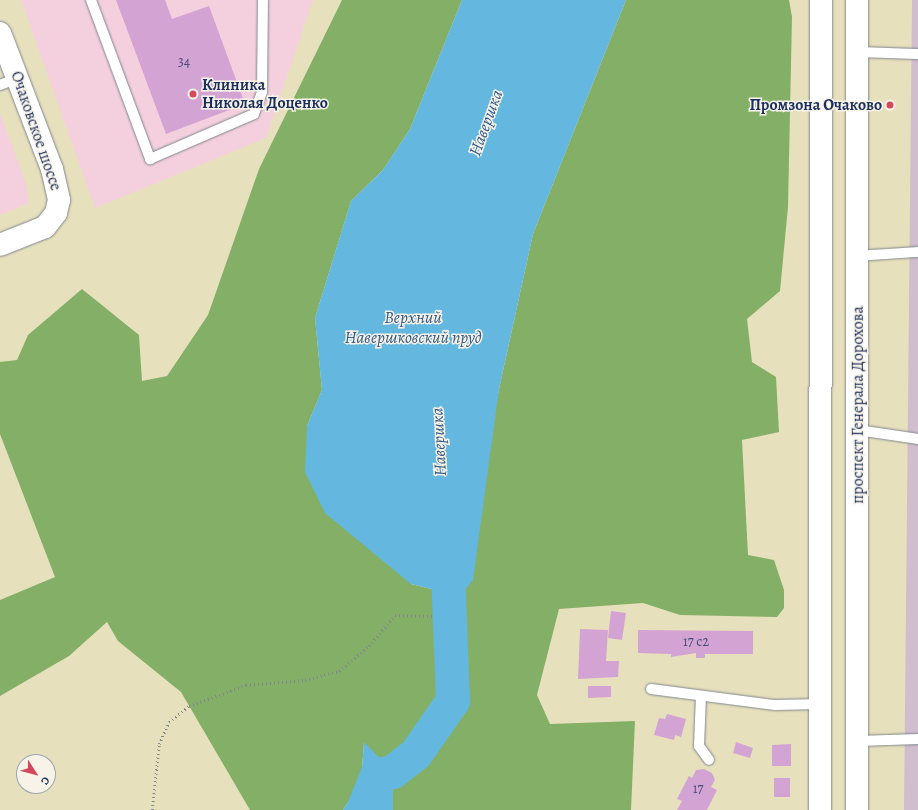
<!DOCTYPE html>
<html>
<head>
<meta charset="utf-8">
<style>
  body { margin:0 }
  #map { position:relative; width:918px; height:810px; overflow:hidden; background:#e7e0bd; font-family:Alegreya,serif }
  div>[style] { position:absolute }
  .built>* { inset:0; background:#f4cfdd }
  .industrial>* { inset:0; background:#d0bdcd }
  .forest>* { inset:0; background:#84af66 }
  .water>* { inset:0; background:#64b8e0 }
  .river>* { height:34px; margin:-17px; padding:0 17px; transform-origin:17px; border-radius:17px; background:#64b8e0 }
  .building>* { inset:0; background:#d3a4d3 }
  .path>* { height:2.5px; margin-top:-1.25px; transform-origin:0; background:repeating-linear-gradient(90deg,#81888e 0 1px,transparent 0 4px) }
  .roads { filter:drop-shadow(0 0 1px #81888e) drop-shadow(0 0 1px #81888e) }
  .service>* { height:10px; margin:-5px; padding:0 5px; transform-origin:5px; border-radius:5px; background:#fff }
  .tertiary>* { height:22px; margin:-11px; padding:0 11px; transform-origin:11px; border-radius:11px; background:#fff }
  .secondary>* { height:22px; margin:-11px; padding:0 11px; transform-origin:11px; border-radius:11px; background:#fff }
  .dots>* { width:11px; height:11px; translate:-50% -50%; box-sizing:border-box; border:2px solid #f7f3e8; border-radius:50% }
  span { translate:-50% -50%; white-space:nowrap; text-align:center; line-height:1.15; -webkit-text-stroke:3px #f7f3e8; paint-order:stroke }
  .number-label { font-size:14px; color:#494c7b }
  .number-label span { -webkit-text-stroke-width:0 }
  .poi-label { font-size:16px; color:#1b2f5e; font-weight:700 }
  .left { translate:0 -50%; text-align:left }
  .right { translate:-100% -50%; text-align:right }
  .street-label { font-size:16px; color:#1b2f5e }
  .water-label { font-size:17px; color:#315885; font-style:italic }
  .north { position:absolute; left:16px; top:754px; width:40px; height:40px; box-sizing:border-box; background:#f7f3e8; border:1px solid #9fa5b1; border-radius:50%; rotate:126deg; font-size:11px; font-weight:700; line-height:16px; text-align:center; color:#1b2f5e }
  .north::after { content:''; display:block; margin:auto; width:14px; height:18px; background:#d1495b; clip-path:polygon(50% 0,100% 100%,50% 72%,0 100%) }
</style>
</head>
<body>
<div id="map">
  <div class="built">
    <div style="clip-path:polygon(21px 0,313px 0,266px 138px,95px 208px)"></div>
    <div style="clip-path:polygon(0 113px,26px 183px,29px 203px,0 215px)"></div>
  </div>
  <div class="industrial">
    <div style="clip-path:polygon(912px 0,918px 0,918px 810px,904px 810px)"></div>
  </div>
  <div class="forest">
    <div style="clip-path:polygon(342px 0,462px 0,410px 129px,383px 170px,351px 201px,315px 318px,322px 390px,307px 426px,411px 584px,460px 596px,499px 389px,533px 234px,626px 0,789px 0,792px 17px,788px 207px,780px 291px,747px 319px,752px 362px,776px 377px,779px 432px,742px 440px,748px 555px,774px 560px,784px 590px,784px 608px,777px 617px,680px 615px,643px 603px,559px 609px,537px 695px,550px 724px,635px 721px,631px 810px,393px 810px,393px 772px,364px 743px,361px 782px,343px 810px,250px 810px,181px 692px,118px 641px,107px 622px,69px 656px,0 696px,0 600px,55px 577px,0 434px,0 362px,17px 360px,28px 335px,82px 289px,139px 335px,142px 381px,167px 376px,208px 315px,259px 169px)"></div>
  </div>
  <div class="water">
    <div style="clip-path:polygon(462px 0,626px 0,533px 234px,499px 389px,473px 580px,460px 596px,411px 584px,325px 513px,305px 472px,307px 426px,322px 390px,315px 318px,351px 201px,383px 170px,410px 129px)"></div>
    <div style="clip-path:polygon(364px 742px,393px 772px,393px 810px,343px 810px,361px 782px)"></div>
  </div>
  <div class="river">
    <div style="left:363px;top:810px;width:38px;rotate:-68deg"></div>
    <div style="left:377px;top:775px;width:16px;rotate:-11deg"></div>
    <div style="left:393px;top:772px;width:29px;rotate:-38deg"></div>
    <div style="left:416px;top:754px;width:65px;rotate:-55.1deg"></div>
    <div style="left:453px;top:701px;width:154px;rotate:-92.2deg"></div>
  </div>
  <div class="building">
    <div style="clip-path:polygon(116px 0,165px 0,172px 19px,209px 6px,245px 104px,166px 134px)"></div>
    <div style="clip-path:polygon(611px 611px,626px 613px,622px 640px,608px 638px)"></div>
    <div style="clip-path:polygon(580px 629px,608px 630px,606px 661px,619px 661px,618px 677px,578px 679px)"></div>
    <div style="clip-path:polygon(638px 630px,753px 631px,753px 654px,705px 654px,705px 658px,696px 658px,696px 653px,671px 657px,671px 654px,638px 653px)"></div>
    <div style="clip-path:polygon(588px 686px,611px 686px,611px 697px,588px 698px)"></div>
    <div style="clip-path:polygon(667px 714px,686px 719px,681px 737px,675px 735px,674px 740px,654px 735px,659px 718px,665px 719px)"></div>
    <div style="clip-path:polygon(736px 742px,753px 748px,750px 758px,733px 753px)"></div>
    <div style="clip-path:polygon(791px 744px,791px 766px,772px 766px,772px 745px)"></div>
    <div style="clip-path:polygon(704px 769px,712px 773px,715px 780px,711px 787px,717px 790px,707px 810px,677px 810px,682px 801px,677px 799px,689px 776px,692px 778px,696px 770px)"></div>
    <div style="clip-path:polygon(774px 778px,790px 778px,790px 797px,774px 797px)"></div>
  </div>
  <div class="path">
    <div style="left:152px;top:810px;width:66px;rotate:-83.9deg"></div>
    <div style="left:159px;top:744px;width:24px;rotate:-66deg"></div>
    <div style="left:169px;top:722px;width:26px;rotate:-39deg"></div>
    <div style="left:189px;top:706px;width:61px;rotate:-20.2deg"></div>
    <div style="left:246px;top:685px;width:59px;rotate:-4.8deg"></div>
    <div style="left:305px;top:680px;width:35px;rotate:-15deg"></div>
    <div style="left:339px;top:671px;width:39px;rotate:-40deg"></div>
    <div style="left:369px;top:646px;width:40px;rotate:-50deg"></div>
    <div style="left:395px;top:615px;width:37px;rotate:2deg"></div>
  </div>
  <div class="roads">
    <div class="service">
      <div style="left:91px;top:0;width:170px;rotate:69.6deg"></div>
      <div style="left:150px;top:159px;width:113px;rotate:-23.4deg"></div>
      <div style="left:254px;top:114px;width:23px;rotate:-70deg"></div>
      <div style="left:262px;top:92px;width:92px;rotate:-89.4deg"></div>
      <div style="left:857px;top:52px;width:61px;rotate:1.9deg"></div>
      <div style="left:0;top:85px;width:19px;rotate:-21deg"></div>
      <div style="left:857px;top:256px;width:61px;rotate:-3.8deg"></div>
      <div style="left:858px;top:430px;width:61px;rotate:8.5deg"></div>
      <div style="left:651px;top:689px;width:125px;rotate:7.4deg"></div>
      <div style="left:775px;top:705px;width:46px;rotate:-1.2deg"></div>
      <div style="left:701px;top:696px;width:50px;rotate:92.3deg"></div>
      <div style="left:699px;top:746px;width:17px;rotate:54deg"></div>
      <div style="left:858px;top:741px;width:60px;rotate:-1.9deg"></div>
    </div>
    <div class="tertiary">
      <div style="left:0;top:33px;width:146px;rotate:69.1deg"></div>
      <div style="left:52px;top:169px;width:32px;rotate:77deg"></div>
      <div style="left:59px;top:200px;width:13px;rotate:103deg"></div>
      <div style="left:56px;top:213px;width:18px;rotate:128deg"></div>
      <div style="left:45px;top:227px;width:48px;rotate:158.2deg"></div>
    </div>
    <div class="secondary">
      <div style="left:857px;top:0;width:810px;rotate:90deg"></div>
      <div style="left:820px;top:810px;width:810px;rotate:-89.93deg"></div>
    </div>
  </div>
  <div class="dots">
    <div style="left:193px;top:94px;background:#d1495b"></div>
    <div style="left:890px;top:105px;background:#d1495b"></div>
  </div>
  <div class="number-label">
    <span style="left:184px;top:62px">34</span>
    <span style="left:696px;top:642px">17 с2</span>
    <span style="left:698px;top:789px">17</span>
  </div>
  <div class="poi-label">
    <span class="left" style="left:202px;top:94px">Клиника<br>Николая Доценко</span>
    <span class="right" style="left:882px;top:105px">Промзона Очаково</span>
  </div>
  <div class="street-label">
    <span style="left:36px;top:131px;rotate:71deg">Очаковское шоссе</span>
    <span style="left:858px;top:405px;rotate:-90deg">проспект Генерала Дорохова</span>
  </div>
  <div class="water-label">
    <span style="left:486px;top:123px;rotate:-70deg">Навершка</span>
    <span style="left:413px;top:328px">Верхний<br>Навершковский пруд</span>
    <span style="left:439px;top:442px;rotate:-93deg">Навершка</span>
  </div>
  <div class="north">С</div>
</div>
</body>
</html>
